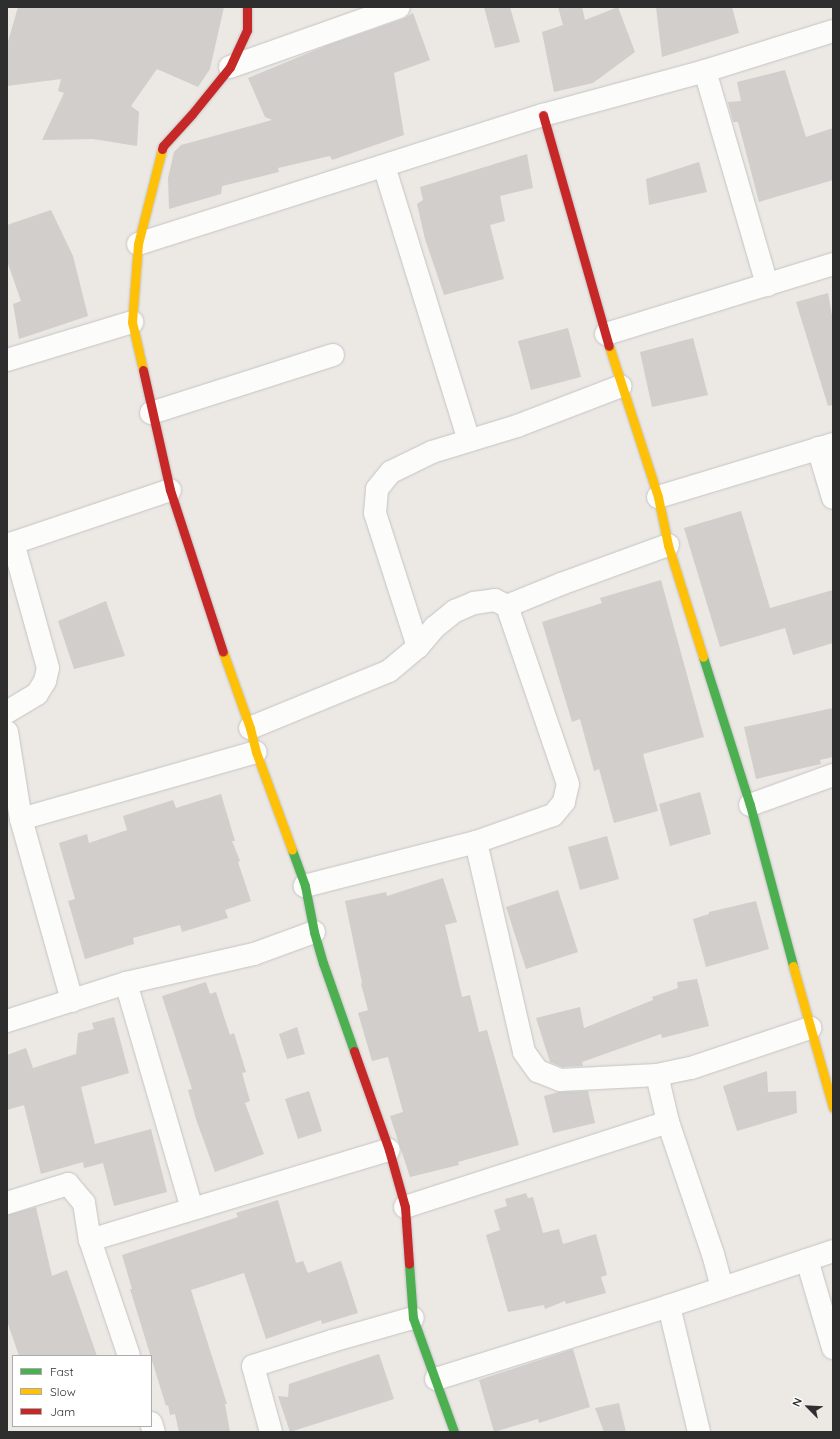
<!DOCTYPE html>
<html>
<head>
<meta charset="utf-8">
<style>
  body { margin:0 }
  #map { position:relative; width:840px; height:1439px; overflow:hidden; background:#ece8e4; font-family:Quicksand,sans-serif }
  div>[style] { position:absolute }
  .building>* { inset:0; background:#d1cecb }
  .roads { filter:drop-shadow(0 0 1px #c5c4c5) drop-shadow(0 0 1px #c5c4c5) }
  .street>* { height:22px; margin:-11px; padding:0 11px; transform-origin:11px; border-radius:11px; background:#fcfcfb }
  .fast>* { height:9px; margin:-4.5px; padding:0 4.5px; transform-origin:4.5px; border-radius:4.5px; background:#4caf50 }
  .slow>* { height:9px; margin:-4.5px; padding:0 4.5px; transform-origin:4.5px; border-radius:4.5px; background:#ffc107 }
  .jam>* { height:9px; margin:-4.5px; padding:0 4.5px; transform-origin:4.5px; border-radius:4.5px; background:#c62828 }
  span { translate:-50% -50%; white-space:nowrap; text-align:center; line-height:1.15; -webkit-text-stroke:3.5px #fff; paint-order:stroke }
  .frame { position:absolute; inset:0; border:8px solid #2e2e2e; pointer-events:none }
  .legend { position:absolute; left:12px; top:1355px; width:140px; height:72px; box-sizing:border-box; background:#fff; border:1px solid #ababab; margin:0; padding:5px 7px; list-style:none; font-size:12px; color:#2e2e2e }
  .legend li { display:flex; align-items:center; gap:8px; height:20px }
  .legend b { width:20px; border:1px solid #ababab }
  .north { position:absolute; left:788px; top:1387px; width:40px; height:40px; -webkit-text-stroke:3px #fff; paint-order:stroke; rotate:294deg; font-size:11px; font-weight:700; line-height:16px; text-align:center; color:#2e2e2e }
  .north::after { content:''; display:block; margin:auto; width:14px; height:18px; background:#2e2e2e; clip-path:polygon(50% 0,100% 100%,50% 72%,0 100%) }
</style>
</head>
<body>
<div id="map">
  <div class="building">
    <div style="clip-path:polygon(18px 7px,224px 7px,210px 69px,198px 87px,157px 69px,131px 106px,139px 112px,137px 146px,93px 139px,42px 140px,64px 93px,58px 91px,61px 79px,7px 86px,7px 45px)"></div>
    <div style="clip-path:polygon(484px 7px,510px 7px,520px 42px,495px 48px)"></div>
    <div style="clip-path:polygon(558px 7px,582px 7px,585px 20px,618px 7px,635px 52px,593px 83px,554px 92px,542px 32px,563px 25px)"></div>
    <div style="clip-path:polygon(656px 7px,732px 7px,739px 33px,662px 57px)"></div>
    <div style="clip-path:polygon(413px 13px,430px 60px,394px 73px,404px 135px,332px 160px,330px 156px,278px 168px,279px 172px,222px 186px,221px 194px,169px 209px,168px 178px,174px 152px,181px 145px,272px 120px,265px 117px,248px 78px,328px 45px,403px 19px)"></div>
    <div style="clip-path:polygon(785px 70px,806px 137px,833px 128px,833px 180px,759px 202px,738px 122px,733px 122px,728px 102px,741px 101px,737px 82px)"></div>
    <div style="clip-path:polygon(527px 154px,533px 188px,500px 196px,505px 221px,490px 225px,504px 279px,444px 295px,425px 239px,417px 204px,423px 200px,420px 187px)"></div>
    <div style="clip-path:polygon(699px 162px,707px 192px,649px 205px,646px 179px)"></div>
    <div style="clip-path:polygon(51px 210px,73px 256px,88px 316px,19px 339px,13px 304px,21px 301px,7px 261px,7px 225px)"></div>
    <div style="clip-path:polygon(828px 293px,833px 321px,833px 405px,828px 406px,796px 302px)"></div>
    <div style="clip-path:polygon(568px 328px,581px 377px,531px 390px,518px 341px)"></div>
    <div style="clip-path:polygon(693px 338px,708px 395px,652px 407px,640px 352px)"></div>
    <div style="clip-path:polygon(741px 511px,770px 608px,833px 590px,833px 643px,793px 655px,785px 628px,720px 647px,684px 528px)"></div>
    <div style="clip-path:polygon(661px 580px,704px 737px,643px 754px,658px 811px,614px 823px,599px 769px,594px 771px,580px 719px,572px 722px,542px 622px,602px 603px,600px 598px)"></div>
    <div style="clip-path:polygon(106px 601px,125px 656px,74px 669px,58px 621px)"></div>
    <div style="clip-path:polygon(833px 708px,833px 757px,820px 760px,821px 764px,756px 779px,744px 727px)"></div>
    <div style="clip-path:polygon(700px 792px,711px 834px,670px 846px,659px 804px)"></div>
    <div style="clip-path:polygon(221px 794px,235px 841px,232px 841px,240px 861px,238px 862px,251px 901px,225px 910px,228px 918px,182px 932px,180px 925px,133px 938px,134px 944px,85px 959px,68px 901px,75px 899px,59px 843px,87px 834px,89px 843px,127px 830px,123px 816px,173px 800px,176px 808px)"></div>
    <div style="clip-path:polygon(607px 836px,619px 879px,580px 890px,568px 847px)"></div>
    <div style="clip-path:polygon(443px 878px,457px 922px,445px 925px,462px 997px,470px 995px,479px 1032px,487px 1030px,519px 1145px,458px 1162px,459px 1165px,410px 1177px,390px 1116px,403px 1112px,388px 1057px,372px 1061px,358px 1013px,368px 1010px,361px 984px,362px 983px,345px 901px,386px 892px,387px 896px)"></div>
    <div style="clip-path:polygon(558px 890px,578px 952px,526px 969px,506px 907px)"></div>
    <div style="clip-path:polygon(756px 901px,769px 949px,706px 967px,693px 919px,709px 914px,709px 912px)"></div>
    <div style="clip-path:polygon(697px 979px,709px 1026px,662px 1038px,661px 1034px,582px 1062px,583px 1066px,562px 1067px,550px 1062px,536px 1018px,580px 1007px,584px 1028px,653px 1000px,652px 997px,678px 988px,677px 982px)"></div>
    <div style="clip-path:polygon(206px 982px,210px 994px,216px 992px,230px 1035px,234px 1033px,246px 1072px,242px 1073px,250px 1101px,245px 1103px,264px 1154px,215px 1172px,196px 1119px,188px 1090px,192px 1089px,162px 996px)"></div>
    <div style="clip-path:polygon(114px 1017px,129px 1073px,81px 1087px,95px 1144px,151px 1129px,167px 1192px,114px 1206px,103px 1163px,84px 1168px,83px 1162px,41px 1174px,24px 1105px,7px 1110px,7px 1055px,26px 1048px,33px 1068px,76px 1054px,78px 1033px,94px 1029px,92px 1023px)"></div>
    <div style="clip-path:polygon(297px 1027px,305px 1054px,287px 1059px,279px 1034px)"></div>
    <div style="clip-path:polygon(767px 1071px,768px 1092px,796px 1091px,797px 1113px,737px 1131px,723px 1086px)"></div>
    <div style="clip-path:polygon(309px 1091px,322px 1131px,298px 1139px,285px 1099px)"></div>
    <div style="clip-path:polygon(588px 1091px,595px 1123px,553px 1133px,544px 1096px,559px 1092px)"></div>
    <div style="clip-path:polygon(526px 1193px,528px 1198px,533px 1197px,543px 1233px,559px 1229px,563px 1244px,596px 1234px,607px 1275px,601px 1277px,606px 1293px,566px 1304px,565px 1301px,545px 1309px,544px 1305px,508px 1312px,486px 1235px,500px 1230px,494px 1210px,507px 1206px,505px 1199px)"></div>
    <div style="clip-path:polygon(278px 1200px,296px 1263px,303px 1261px,308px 1273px,341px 1261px,358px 1313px,322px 1324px,321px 1320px,266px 1339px,244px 1273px,191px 1290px,227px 1404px,225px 1404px,230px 1432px,179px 1432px,175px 1414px,170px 1415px,168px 1405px,166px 1406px,130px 1289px,132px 1289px,122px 1255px,238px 1217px,236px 1213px)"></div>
    <div style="clip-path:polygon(36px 1207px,52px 1276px,67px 1270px,97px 1356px,19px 1356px,7px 1321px,7px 1215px)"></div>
    <div style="clip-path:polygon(573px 1349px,590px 1407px,539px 1423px,538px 1419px,494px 1432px,479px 1380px)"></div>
    <div style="clip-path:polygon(379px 1354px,394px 1399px,290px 1432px,278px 1396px,288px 1397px,289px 1384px)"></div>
    <div style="clip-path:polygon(619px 1403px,626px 1432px,604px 1432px,595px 1408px)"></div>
  </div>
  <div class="roads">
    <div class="street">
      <div style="left:230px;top:67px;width:179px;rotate:-19.5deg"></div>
      <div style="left:705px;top:71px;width:223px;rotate:73.8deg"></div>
      <div style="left:384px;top:166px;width:287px;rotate:72.8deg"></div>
      <div style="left:138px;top:244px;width:425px;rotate:-17.7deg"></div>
      <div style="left:543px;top:115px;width:168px;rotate:-15.2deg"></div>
      <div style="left:705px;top:71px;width:134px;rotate:-17.4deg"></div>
      <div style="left:606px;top:334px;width:238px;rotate:-17.1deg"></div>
      <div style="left:7px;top:360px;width:131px;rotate:-16.9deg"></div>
      <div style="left:151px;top:413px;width:191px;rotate:-17.7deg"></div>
      <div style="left:818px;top:448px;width:52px;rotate:73.3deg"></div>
      <div style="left:658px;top:497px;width:183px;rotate:-16.8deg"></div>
      <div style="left:7px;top:545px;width:172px;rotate:-18.6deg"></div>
      <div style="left:507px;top:606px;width:58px;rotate:-22.2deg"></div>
      <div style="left:561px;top:584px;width:114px;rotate:-20deg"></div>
      <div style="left:418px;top:647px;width:141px;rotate:-107.8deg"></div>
      <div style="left:375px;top:513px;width:24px;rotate:-85deg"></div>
      <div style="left:377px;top:489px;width:22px;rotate:-51deg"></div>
      <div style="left:391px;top:472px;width:46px;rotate:-26deg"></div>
      <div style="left:432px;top:452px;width:89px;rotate:-17deg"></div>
      <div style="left:517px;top:426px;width:111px;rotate:-21deg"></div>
      <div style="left:7px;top:712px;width:35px;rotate:-31deg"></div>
      <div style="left:37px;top:694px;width:15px;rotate:-58deg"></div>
      <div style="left:45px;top:681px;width:13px;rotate:-77deg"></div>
      <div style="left:48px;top:668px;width:130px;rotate:-105.6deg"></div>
      <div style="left:250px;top:728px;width:150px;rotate:-22.3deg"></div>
      <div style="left:389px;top:671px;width:38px;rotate:-40deg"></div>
      <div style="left:418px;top:647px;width:26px;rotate:-50deg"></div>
      <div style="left:435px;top:627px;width:26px;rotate:-39deg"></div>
      <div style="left:455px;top:611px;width:21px;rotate:-23deg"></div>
      <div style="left:474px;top:603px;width:21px;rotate:-8deg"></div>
      <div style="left:495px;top:600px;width:13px;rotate:27deg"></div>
      <div style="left:507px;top:606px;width:188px;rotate:71.1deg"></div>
      <div style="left:568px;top:784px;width:18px;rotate:103deg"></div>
      <div style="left:564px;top:802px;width:17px;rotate:130deg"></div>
      <div style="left:553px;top:815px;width:82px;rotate:160.7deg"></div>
      <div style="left:476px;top:842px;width:177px;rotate:165.6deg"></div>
      <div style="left:7px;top:732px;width:88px;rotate:80.9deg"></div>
      <div style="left:21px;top:819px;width:189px;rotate:74.3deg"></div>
      <div style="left:750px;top:805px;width:88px;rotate:-19.9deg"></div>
      <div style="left:21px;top:819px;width:244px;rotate:-15.9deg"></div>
      <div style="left:476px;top:842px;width:215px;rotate:77.1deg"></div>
      <div style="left:524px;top:1052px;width:24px;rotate:54deg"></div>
      <div style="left:538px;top:1071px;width:24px;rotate:22deg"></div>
      <div style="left:560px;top:1080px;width:97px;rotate:-3deg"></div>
      <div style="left:657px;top:1075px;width:35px;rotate:-12deg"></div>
      <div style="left:691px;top:1068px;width:126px;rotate:-18.6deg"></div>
      <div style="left:126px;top:983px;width:235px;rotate:73.7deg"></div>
      <div style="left:7px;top:1021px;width:125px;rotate:-17.7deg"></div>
      <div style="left:126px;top:983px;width:131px;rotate:-12.8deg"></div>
      <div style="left:254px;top:954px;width:64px;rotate:-20.1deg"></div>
      <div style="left:657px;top:1075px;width:48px;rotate:76.8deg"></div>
      <div style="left:668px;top:1122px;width:139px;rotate:71.2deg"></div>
      <div style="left:713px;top:1254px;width:35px;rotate:75deg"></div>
      <div style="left:7px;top:1203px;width:64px;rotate:-17.3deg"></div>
      <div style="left:68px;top:1184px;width:25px;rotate:50deg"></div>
      <div style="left:84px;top:1203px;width:37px;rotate:81deg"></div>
      <div style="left:90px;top:1240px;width:122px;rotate:71.4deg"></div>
      <div style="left:405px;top:1207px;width:276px;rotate:-17.9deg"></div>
      <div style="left:90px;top:1240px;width:312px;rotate:-16.8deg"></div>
      <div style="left:807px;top:1260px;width:92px;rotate:73.5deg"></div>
      <div style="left:669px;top:1306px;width:130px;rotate:76.6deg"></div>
      <div style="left:436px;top:1379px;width:244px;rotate:-17.4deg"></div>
      <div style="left:669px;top:1306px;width:173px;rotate:-18.5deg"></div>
      <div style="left:151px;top:1423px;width:9px;rotate:72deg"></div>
      <div style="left:271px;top:1432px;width:68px;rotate:-105.3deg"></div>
      <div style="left:253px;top:1366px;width:83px;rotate:-17.6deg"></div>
      <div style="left:332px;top:1341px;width:84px;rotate:-15.9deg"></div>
    </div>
    <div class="fast">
      <div style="left:703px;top:657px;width:155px;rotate:72.4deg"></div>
      <div style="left:750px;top:805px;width:167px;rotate:75deg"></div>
      <div style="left:292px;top:850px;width:38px;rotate:70deg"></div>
      <div style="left:305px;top:886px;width:47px;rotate:78.9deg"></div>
      <div style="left:314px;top:932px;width:32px;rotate:74deg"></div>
      <div style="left:323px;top:963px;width:93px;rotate:70.6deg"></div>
      <div style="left:409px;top:1264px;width:54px;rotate:85.8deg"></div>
      <div style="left:413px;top:1318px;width:121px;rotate:70.2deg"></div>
    </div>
    <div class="slow">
      <div style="left:609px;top:346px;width:159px;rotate:72deg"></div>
      <div style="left:658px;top:497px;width:49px;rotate:78.2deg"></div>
      <div style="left:668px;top:545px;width:117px;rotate:72.6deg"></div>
      <div style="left:143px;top:370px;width:49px;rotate:-102.9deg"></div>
      <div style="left:132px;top:322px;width:78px;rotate:-85.6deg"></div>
      <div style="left:138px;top:244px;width:98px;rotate:-75.8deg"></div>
      <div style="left:223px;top:652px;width:81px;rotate:70.4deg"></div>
      <div style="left:250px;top:728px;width:25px;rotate:76deg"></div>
      <div style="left:256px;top:752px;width:104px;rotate:69.8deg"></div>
      <div style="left:793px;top:966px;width:147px;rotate:74.2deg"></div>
    </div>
    <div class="jam">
      <div style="left:543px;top:115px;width:240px;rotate:74.1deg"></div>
      <div style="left:162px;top:149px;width:3px;rotate:-72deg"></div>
      <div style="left:163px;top:146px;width:43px;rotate:-47.8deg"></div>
      <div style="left:192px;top:114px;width:60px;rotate:-51deg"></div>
      <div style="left:230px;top:67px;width:41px;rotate:-65.3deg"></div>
      <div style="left:247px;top:30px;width:23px;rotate:-90deg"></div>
      <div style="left:143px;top:370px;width:123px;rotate:77.3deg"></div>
      <div style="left:170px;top:490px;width:170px;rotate:71.9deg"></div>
      <div style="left:354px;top:1051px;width:105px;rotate:70.5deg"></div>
      <div style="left:389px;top:1150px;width:59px;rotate:74.3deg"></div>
      <div style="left:405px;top:1207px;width:57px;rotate:86deg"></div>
    </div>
  </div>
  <div class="frame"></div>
  <ul class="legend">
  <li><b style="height:5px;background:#4caf50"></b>Fast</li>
  <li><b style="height:5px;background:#ffc107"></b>Slow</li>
  <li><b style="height:5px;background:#c62828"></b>Jam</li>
  </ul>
  <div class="north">N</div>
</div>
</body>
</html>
